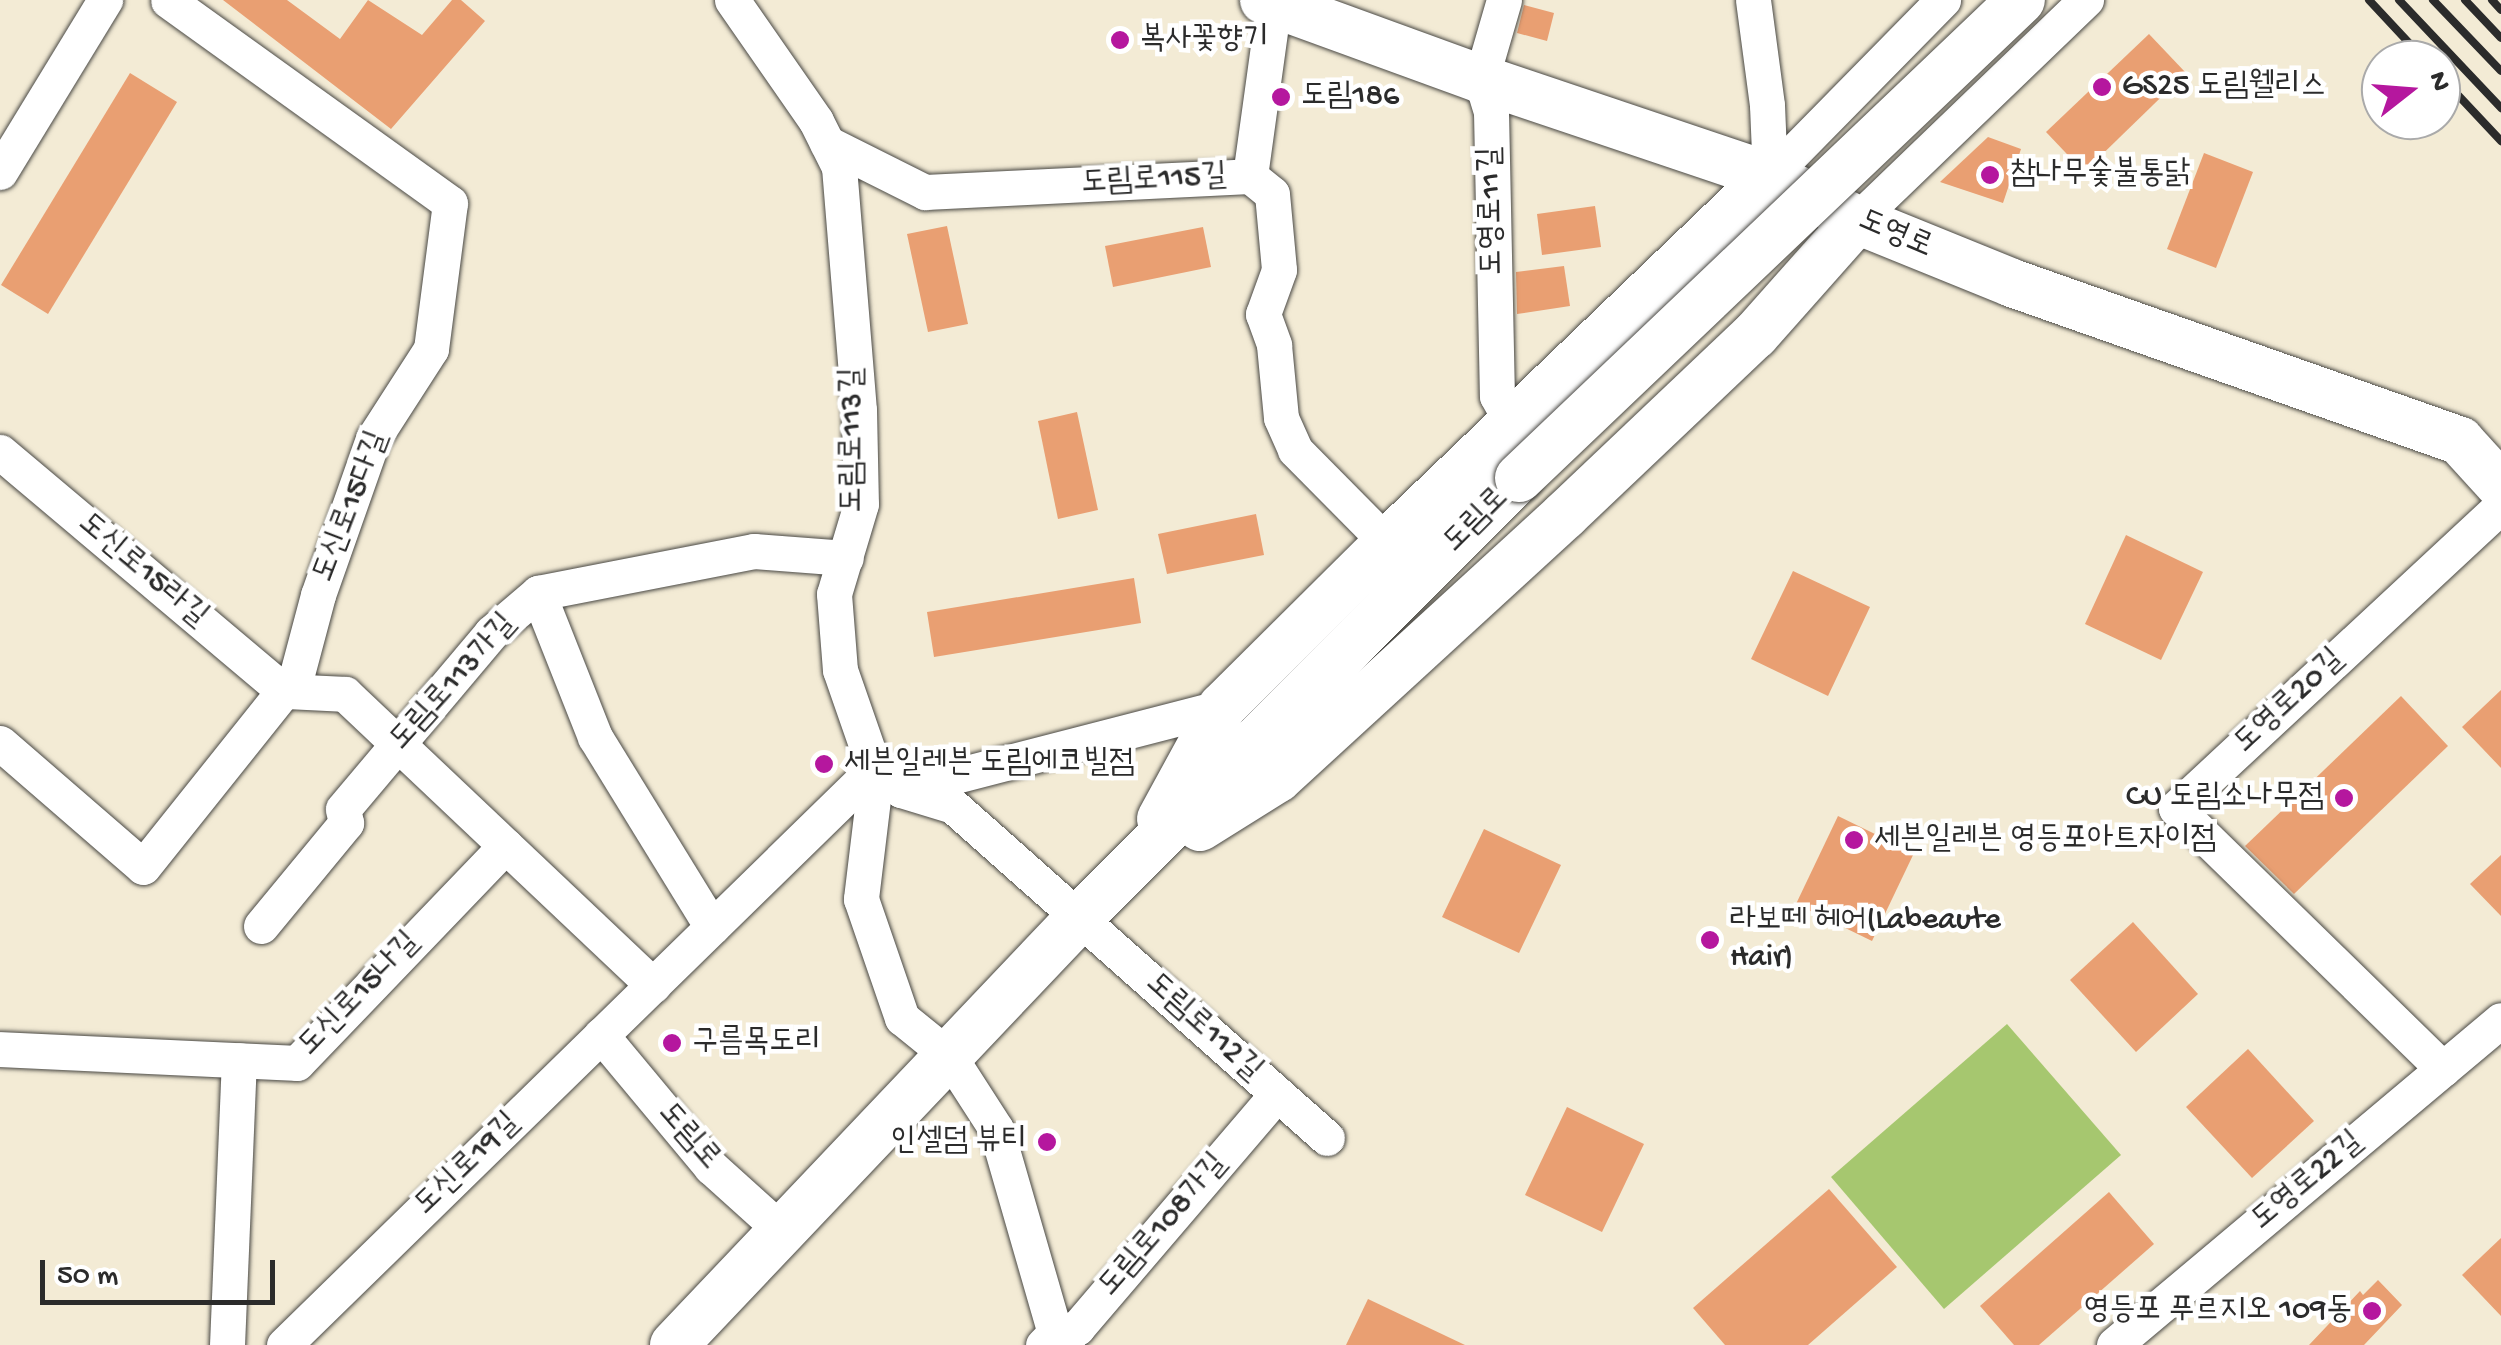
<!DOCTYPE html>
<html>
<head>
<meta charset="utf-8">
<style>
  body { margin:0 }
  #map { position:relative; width:2501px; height:1345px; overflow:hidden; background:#f3ebd5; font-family:"Gochi Hand","Poor Story",sans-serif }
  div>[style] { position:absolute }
  .green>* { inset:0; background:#a6c76f }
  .building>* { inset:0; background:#e99f72 }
  .roads { filter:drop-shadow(0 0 2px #494844) drop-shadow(0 0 2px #494844) }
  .street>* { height:35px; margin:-17.5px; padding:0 17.5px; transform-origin:17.5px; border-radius:17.5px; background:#fff }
  .secondary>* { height:48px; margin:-24px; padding:0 24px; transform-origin:24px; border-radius:24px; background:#fff }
  .rail>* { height:8px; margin:-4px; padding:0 4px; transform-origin:4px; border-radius:4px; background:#2b2b2b }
  .bridges { filter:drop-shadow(0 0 2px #494844) drop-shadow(0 0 2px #494844) }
  .secondary-bridge>* { height:48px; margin:-24px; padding:0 24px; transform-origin:24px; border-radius:24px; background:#fff }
  .dots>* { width:28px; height:28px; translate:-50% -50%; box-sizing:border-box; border:5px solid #fff; border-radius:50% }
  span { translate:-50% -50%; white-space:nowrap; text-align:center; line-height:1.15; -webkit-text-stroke:9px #fff; paint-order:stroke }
  .poi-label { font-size:32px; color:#2b2b2b }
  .left { translate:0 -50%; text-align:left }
  .right { translate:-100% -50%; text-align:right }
  .street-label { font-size:32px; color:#2b2b2b }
  .north { position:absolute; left:2361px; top:40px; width:100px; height:100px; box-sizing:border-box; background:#fff; border:2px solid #aaa; border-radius:50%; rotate:73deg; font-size:28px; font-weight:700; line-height:40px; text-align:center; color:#2b2b2b }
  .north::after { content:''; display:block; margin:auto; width:35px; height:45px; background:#b5179e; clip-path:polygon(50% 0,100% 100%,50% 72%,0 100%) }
  .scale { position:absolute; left:40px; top:1260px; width:235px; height:45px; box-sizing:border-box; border:5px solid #2b2b2b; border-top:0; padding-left:12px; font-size:30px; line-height:35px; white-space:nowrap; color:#2b2b2b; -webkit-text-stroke:8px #fff; paint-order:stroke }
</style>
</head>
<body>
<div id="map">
  <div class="green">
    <div style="clip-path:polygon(2007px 1024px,2121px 1155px,1944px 1309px,1831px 1177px)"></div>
  </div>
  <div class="building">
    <div style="clip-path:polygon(223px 0,287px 0,340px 39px,368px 0,422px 35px,452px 0,461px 0,485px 21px,391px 129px)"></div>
    <div style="clip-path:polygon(1524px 5px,1554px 13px,1547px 41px,1517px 33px)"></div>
    <div style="clip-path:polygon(2149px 34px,2186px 73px,2084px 172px,2046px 132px)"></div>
    <div style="clip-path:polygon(130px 73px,177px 102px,48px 314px,1px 285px)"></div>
    <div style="clip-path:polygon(1988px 137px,2021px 149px,2003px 203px,1940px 182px)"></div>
    <div style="clip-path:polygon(2204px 153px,2253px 172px,2216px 268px,2167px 249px)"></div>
    <div style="clip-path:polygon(1595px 206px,1601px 247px,1542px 255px,1537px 214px)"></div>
    <div style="clip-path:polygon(947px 226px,968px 324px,928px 332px,907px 234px)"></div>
    <div style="clip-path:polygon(1203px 227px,1211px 267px,1113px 287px,1105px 246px)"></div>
    <div style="clip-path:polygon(1564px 266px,1570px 306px,1517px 314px,1516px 272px)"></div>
    <div style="clip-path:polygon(1077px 412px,1098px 510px,1058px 519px,1038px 421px)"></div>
    <div style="clip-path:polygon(1256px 514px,1264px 555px,1167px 574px,1158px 534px)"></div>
    <div style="clip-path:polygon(2126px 535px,2203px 572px,2161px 660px,2085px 624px)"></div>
    <div style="clip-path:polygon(1793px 571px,1870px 607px,1828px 696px,1751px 659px)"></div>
    <div style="clip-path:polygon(1134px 578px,1141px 623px,934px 657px,927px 612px)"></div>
    <div style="clip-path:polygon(2501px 690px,2501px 768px,2462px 727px)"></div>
    <div style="clip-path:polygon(2401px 696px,2448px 746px,2294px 894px,2245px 846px)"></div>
    <div style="clip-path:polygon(1838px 816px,1914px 853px,1872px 941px,1796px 904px)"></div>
    <div style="clip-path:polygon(1484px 829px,1561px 865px,1519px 953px,1442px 917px)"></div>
    <div style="clip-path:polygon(2501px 855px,2501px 916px,2470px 884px)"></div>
    <div style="clip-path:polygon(2133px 922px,2198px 994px,2136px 1052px,2070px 980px)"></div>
    <div style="clip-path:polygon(2248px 1049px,2314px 1121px,2252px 1178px,2186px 1107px)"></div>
    <div style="clip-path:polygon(1567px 1107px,1644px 1144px,1602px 1232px,1525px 1195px)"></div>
    <div style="clip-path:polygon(1829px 1189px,1897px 1267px,1808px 1345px,1725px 1345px,1693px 1308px)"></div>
    <div style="clip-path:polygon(2109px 1192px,2154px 1244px,2039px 1345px,2014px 1345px,1980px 1306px)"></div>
    <div style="clip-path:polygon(2501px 1238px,2501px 1316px,2462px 1275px)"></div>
    <div style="clip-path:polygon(2378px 1280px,2402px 1305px,2364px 1345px,2309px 1345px,2360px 1291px,2363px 1295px)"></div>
    <div style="clip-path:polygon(1368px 1299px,1465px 1345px,1346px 1345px)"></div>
  </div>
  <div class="roads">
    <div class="street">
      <div style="left:732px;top:0;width:147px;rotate:55.2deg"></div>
      <div style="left:816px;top:121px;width:51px;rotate:63.4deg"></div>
      <div style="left:839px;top:167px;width:244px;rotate:85.3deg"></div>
      <div style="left:859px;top:410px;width:94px;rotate:88.8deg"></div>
      <div style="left:861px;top:504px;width:94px;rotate:106.7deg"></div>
      <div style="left:834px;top:594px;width:76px;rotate:85.5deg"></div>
      <div style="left:840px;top:670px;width:91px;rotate:70.8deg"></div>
      <div style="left:870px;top:756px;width:46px;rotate:47.6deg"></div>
      <div style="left:901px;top:790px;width:54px;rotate:17.1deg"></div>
      <div style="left:953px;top:806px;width:500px;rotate:41.6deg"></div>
      <div style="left:1504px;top:0;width:82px;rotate:106.2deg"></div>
      <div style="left:1481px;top:79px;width:34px;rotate:73deg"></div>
      <div style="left:1491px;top:112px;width:284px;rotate:88.8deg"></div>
      <div style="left:1497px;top:396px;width:31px;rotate:61deg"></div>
      <div style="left:1753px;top:0;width:106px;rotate:82.4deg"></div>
      <div style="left:1767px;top:105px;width:71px;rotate:87.6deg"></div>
      <div style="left:827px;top:143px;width:110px;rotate:26.6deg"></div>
      <div style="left:925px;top:192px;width:325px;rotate:-2.8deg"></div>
      <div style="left:1250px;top:176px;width:28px;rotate:39deg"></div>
      <div style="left:1272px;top:194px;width:76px;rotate:84.7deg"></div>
      <div style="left:1279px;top:270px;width:47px;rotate:110deg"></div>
      <div style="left:1263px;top:314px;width:33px;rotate:70deg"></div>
      <div style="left:1274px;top:345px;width:73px;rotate:84.5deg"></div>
      <div style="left:1281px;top:418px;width:35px;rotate:66deg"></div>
      <div style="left:1295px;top:450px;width:131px;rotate:45.3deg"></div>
      <div style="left:0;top:172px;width:202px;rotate:-58.6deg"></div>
      <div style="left:1250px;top:176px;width:174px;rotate:-82.1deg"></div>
      <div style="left:1770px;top:176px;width:247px;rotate:-45.5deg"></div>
      <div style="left:1857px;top:220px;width:318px;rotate:-43.9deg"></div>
      <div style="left:0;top:452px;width:371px;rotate:40.1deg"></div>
      <div style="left:284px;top:691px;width:61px;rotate:2.8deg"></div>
      <div style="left:345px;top:694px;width:424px;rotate:43.4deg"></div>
      <div style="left:538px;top:593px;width:155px;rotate:68.4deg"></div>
      <div style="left:595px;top:737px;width:223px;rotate:58.4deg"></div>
      <div style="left:0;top:743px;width:189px;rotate:40.9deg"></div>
      <div style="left:143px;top:867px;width:247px;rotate:-51.4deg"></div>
      <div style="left:297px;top:674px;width:82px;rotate:-75.1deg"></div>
      <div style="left:318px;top:595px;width:165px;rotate:-70.6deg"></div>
      <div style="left:373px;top:439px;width:107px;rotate:-57.2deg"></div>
      <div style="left:431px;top:349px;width:147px;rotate:-82.6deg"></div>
      <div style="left:450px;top:203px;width:347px;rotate:-144.3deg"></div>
      <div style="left:877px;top:766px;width:134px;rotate:96.9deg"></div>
      <div style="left:861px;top:899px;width:126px;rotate:71deg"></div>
      <div style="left:902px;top:1018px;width:60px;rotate:39deg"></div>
      <div style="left:949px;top:1056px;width:87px;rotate:57.2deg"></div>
      <div style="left:996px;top:1129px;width:212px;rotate:73.9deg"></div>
      <div style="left:1055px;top:1333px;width:17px;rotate:45deg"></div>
      <div style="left:901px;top:790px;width:332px;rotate:-14.5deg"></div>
      <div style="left:261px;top:926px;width:134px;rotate:-50.5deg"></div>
      <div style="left:346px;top:823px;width:14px;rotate:-102deg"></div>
      <div style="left:343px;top:809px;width:230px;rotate:-49.9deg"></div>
      <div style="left:491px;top:633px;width:62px;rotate:-40.4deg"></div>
      <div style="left:538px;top:593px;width:220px;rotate:-11deg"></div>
      <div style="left:754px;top:551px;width:92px;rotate:4.4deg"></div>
      <div style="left:601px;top:1035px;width:172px;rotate:50.2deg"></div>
      <div style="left:711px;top:1167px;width:96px;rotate:42deg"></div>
      <div style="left:0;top:1049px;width:297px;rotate:2.7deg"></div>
      <div style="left:297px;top:1063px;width:301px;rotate:-46.2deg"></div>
      <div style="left:2443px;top:1069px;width:373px;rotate:-135.7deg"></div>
      <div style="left:2176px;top:808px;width:444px;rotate:-42.9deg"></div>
      <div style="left:227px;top:1345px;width:285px;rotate:-87.6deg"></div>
      <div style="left:284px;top:1345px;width:829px;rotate:-44.32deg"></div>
      <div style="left:1043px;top:1345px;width:17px;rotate:-45deg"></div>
      <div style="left:1055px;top:1333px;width:23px;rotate:-13deg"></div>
      <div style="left:1077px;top:1328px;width:308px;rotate:-49.5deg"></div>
      <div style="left:2114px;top:1345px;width:505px;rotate:-40.02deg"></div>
    </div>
    <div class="secondary">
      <div style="left:1264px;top:0;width:231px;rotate:20deg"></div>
      <div style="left:1481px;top:79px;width:305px;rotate:18.6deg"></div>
      <div style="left:1770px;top:176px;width:97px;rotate:26.8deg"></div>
      <div style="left:1857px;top:220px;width:167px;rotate:22.1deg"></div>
      <div style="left:2012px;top:283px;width:475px;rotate:19.4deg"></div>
      <div style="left:2460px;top:441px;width:61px;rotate:47.7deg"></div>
      <div style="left:1161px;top:819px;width:128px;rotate:-61.4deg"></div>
      <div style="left:1222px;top:707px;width:233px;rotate:-44.8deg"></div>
      <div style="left:1387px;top:543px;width:530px;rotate:-43.78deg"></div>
      <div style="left:1200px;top:827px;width:92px;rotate:-32.1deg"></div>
      <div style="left:1278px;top:778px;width:389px;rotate:-42.5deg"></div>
      <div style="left:1565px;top:515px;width:262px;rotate:-43.5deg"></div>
      <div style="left:1755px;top:335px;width:154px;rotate:-48.4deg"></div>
      <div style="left:674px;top:1345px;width:589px;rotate:-46.51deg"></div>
      <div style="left:1079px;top:918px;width:622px;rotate:-45deg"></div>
    </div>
  </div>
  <div class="rail">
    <div style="left:2369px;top:0;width:82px;rotate:47deg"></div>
    <div style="left:2399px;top:0;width:149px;rotate:46.6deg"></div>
    <div style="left:2433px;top:0;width:98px;rotate:46.2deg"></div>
    <div style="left:2465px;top:0;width:52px;rotate:46.5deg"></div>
    <div style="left:2492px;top:0;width:13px;rotate:48deg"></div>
    <div style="left:2441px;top:77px;width:88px;rotate:46.8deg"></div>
  </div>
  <div class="bridges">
    <div class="secondary-bridge">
      <div style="left:1519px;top:478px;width:693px;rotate:-43.6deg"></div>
    </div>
  </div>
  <div class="dots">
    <div style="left:1120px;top:40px;background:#b5179e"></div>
    <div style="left:2102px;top:87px;background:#b5179e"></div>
    <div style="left:1281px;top:97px;background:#b5179e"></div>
    <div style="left:1990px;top:175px;background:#b5179e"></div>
    <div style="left:824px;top:764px;background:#b5179e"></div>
    <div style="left:2344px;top:798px;background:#b5179e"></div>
    <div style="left:1854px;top:840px;background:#b5179e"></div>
    <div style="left:1710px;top:940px;background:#b5179e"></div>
    <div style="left:672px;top:1043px;background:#b5179e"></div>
    <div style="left:1047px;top:1142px;background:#b5179e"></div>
    <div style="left:2372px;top:1311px;background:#b5179e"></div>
  </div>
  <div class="poi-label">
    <span class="left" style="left:1140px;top:40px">복사꽃향기</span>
    <span class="left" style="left:2122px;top:87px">GS25 도림웰리스</span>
    <span class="left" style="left:1301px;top:97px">도림186</span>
    <span class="left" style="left:2010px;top:175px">참나무숯불통닭</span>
    <span class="left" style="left:844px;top:764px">세븐일레븐 도림에코빌점</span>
    <span class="right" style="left:2324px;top:798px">CU 도림소나무점</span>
    <span class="left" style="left:1874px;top:840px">세븐일레븐 영등포아트자이점</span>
    <span class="left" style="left:1730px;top:940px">라보떼 헤어(Labeaute<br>Hair)</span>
    <span class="left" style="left:692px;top:1043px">구름목도리</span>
    <span class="right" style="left:1027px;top:1142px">인셀덤 뷰티</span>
    <span class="right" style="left:2352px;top:1311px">영등포 푸르지오 109동</span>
  </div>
  <div class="street-label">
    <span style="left:1154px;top:181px;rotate:-3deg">도림로115길</span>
    <span style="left:1493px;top:211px;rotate:-91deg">도영로11길</span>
    <span style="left:1895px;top:235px;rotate:23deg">도영로</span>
    <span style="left:854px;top:440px;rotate:-90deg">도림로113길</span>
    <span style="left:352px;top:507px;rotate:-69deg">도신로15다길</span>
    <span style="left:1477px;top:521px;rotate:-45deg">도림로</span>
    <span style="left:142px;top:571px;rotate:40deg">도신로15라길</span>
    <span style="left:454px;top:683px;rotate:-48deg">도림로113가길</span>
    <span style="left:2290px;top:702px;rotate:-43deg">도영로20길</span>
    <span style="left:360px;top:995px;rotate:-46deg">도신로15나길</span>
    <span style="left:1203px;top:1028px;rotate:42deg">도림로112길</span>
    <span style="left:688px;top:1137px;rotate:49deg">도림로</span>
    <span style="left:468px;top:1165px;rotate:-44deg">도신로19길</span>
    <span style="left:2308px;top:1182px;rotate:-40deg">도영로22길</span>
    <span style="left:1164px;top:1226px;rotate:-49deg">도림로108가길</span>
  </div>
  <div class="north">N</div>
  <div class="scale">50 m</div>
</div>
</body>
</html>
